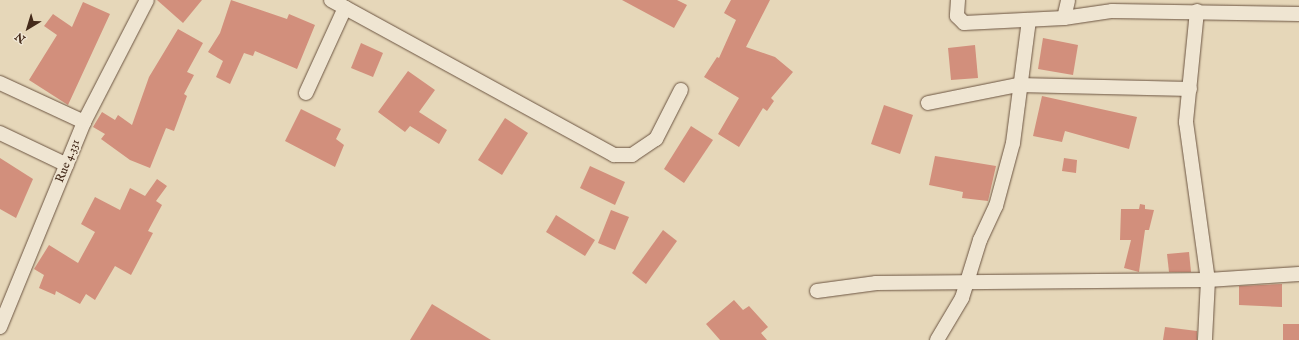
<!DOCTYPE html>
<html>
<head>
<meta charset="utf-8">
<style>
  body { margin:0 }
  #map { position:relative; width:1299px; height:340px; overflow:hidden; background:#e6d7b9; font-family:"IM FELL English",serif }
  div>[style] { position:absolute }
  .building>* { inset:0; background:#d28f7c }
  .roads { filter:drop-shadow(0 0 1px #6c5542) drop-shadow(0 0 1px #6c5542) }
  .street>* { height:14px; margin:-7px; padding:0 7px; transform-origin:7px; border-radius:7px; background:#efe5d2 }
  span { translate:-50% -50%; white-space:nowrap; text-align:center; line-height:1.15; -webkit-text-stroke:3.5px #efe5d2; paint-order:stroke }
  .street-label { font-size:12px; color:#442a1a }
  .north { position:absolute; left:8px; top:8px; width:40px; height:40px; -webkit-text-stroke:3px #efe5d2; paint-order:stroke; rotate:218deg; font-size:11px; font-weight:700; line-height:16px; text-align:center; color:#442a1a }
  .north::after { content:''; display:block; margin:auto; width:14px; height:18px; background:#442a1a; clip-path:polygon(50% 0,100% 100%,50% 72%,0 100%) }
</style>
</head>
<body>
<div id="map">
  <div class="building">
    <div style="clip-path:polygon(157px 0,202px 0,183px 23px)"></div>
    <div style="clip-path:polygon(231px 0,287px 19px,289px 14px,315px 25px,297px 69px,255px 51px,253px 56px,244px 53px,230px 84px,216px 77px,223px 61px,208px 52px,220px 33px)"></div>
    <div style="clip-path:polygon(622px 0,677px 0,687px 5px,674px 28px)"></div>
    <div style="clip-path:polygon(731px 0,770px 0,746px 47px,775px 57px,793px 72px,771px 98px,774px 101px,767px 111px,763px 108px,739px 147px,718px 134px,739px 98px,704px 77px,717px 57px,719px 58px,736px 20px,724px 13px)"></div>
    <div style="clip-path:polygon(83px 2px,110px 14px,68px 105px,29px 80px,57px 35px,44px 26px,53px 14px,72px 27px)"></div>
    <div style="clip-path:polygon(178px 29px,203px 43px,187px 72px,194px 75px,184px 94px,187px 96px,174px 131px,166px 128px,150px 168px,130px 160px,101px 139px,105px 134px,93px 127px,102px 112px,115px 120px,118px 115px,132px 125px,149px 77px)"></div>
    <div style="clip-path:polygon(1043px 38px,1078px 45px,1073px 75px,1038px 69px)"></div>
    <div style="clip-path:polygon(361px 43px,383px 53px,373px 77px,351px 68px)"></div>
    <div style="clip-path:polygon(975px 45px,978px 78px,951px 80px,948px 48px)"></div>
    <div style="clip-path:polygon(408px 71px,435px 90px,419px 112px,447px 130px,439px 144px,410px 126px,405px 132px,378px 112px)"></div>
    <div style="clip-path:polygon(1042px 96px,1137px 117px,1129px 149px,1065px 131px,1062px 142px,1033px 136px)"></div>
    <div style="clip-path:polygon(884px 105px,913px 115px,900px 154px,871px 144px)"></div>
    <div style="clip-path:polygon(301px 109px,341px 129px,336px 139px,344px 145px,335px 167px,285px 141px)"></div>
    <div style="clip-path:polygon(505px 118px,528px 133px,502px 175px,478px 160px)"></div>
    <div style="clip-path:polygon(691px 126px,713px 140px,684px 183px,664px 169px)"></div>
    <div style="clip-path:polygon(935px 156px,996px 166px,988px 201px,962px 198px,963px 192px,929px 185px)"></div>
    <div style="clip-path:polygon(0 158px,33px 179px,16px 218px,0 209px)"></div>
    <div style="clip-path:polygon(1064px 158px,1077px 160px,1076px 173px,1062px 171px)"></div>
    <div style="clip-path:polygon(590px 166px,625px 182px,615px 205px,580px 188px)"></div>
    <div style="clip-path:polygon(157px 179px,167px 186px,156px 201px,162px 205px,148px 231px,153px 233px,131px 275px,115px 266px,95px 300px,86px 294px,80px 304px,56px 291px,55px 295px,39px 288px,44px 275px,34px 269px,49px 245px,78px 263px,95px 232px,81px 224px,95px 197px,120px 210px,130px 188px,145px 196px)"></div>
    <div style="clip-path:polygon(1140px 204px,1145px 205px,1145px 209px,1154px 210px,1149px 230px,1145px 230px,1139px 272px,1124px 268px,1131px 240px,1120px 240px,1121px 209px,1139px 209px)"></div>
    <div style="clip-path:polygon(611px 210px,629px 217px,615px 250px,598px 243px)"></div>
    <div style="clip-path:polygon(556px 215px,595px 240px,585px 256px,546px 232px)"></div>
    <div style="clip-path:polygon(663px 230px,677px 241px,646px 284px,632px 273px)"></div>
    <div style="clip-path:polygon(1189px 252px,1191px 272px,1169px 272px,1167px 254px)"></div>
    <div style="clip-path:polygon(1282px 284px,1282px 307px,1239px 305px,1239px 286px)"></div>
    <div style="clip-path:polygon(734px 300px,743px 310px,749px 306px,768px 327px,761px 333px,767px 340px,720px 340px,706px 324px)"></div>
    <div style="clip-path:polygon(432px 304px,491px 340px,410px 340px)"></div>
    <div style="clip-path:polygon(1283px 324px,1299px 324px,1299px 340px,1283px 340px)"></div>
    <div style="clip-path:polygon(1165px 327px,1197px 331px,1197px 340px,1163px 340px)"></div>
  </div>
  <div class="roads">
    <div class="street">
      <div style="left:331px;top:0;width:323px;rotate:28.7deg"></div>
      <div style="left:614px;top:155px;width:18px"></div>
      <div style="left:632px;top:155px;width:29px;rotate:-34deg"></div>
      <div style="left:656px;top:139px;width:55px;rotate:-63deg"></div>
      <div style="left:958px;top:0;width:16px;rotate:94deg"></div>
      <div style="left:957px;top:16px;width:10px;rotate:45deg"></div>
      <div style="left:964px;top:23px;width:100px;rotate:-2.9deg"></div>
      <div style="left:1064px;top:18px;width:49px;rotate:-8.3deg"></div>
      <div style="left:1112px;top:11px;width:187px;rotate:0.9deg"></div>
      <div style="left:1197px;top:11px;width:112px;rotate:95.7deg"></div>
      <div style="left:1186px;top:122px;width:160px;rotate:82.1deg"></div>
      <div style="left:1208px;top:280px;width:60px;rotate:92.9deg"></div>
      <div style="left:1064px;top:18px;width:18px;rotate:-77deg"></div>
      <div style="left:0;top:83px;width:93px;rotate:24.9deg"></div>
      <div style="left:306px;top:93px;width:94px;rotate:-65.4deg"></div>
      <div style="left:928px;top:103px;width:92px;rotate:-11.3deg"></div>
      <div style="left:1018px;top:85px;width:172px;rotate:1.3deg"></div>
      <div style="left:0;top:133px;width:74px;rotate:25.5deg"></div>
      <div style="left:817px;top:291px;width:60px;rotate:-7.7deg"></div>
      <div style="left:876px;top:283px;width:332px;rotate:-0.5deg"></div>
      <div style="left:1208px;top:280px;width:91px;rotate:-3.8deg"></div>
      <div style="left:0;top:327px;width:222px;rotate:-67.7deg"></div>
      <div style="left:84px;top:122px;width:137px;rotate:-62.7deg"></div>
      <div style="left:937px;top:340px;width:49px;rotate:-59.2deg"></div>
      <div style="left:962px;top:298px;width:61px;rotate:-72.8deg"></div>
      <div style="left:980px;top:240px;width:38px;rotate:-65deg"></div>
      <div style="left:996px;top:206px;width:65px;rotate:-74.9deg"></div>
      <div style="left:1013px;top:143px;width:124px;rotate:-82.6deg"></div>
    </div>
  </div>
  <div class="street-label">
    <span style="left:68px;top:161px;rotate:-68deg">Rue 4.331</span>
  </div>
  <div class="north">N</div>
</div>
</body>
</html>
